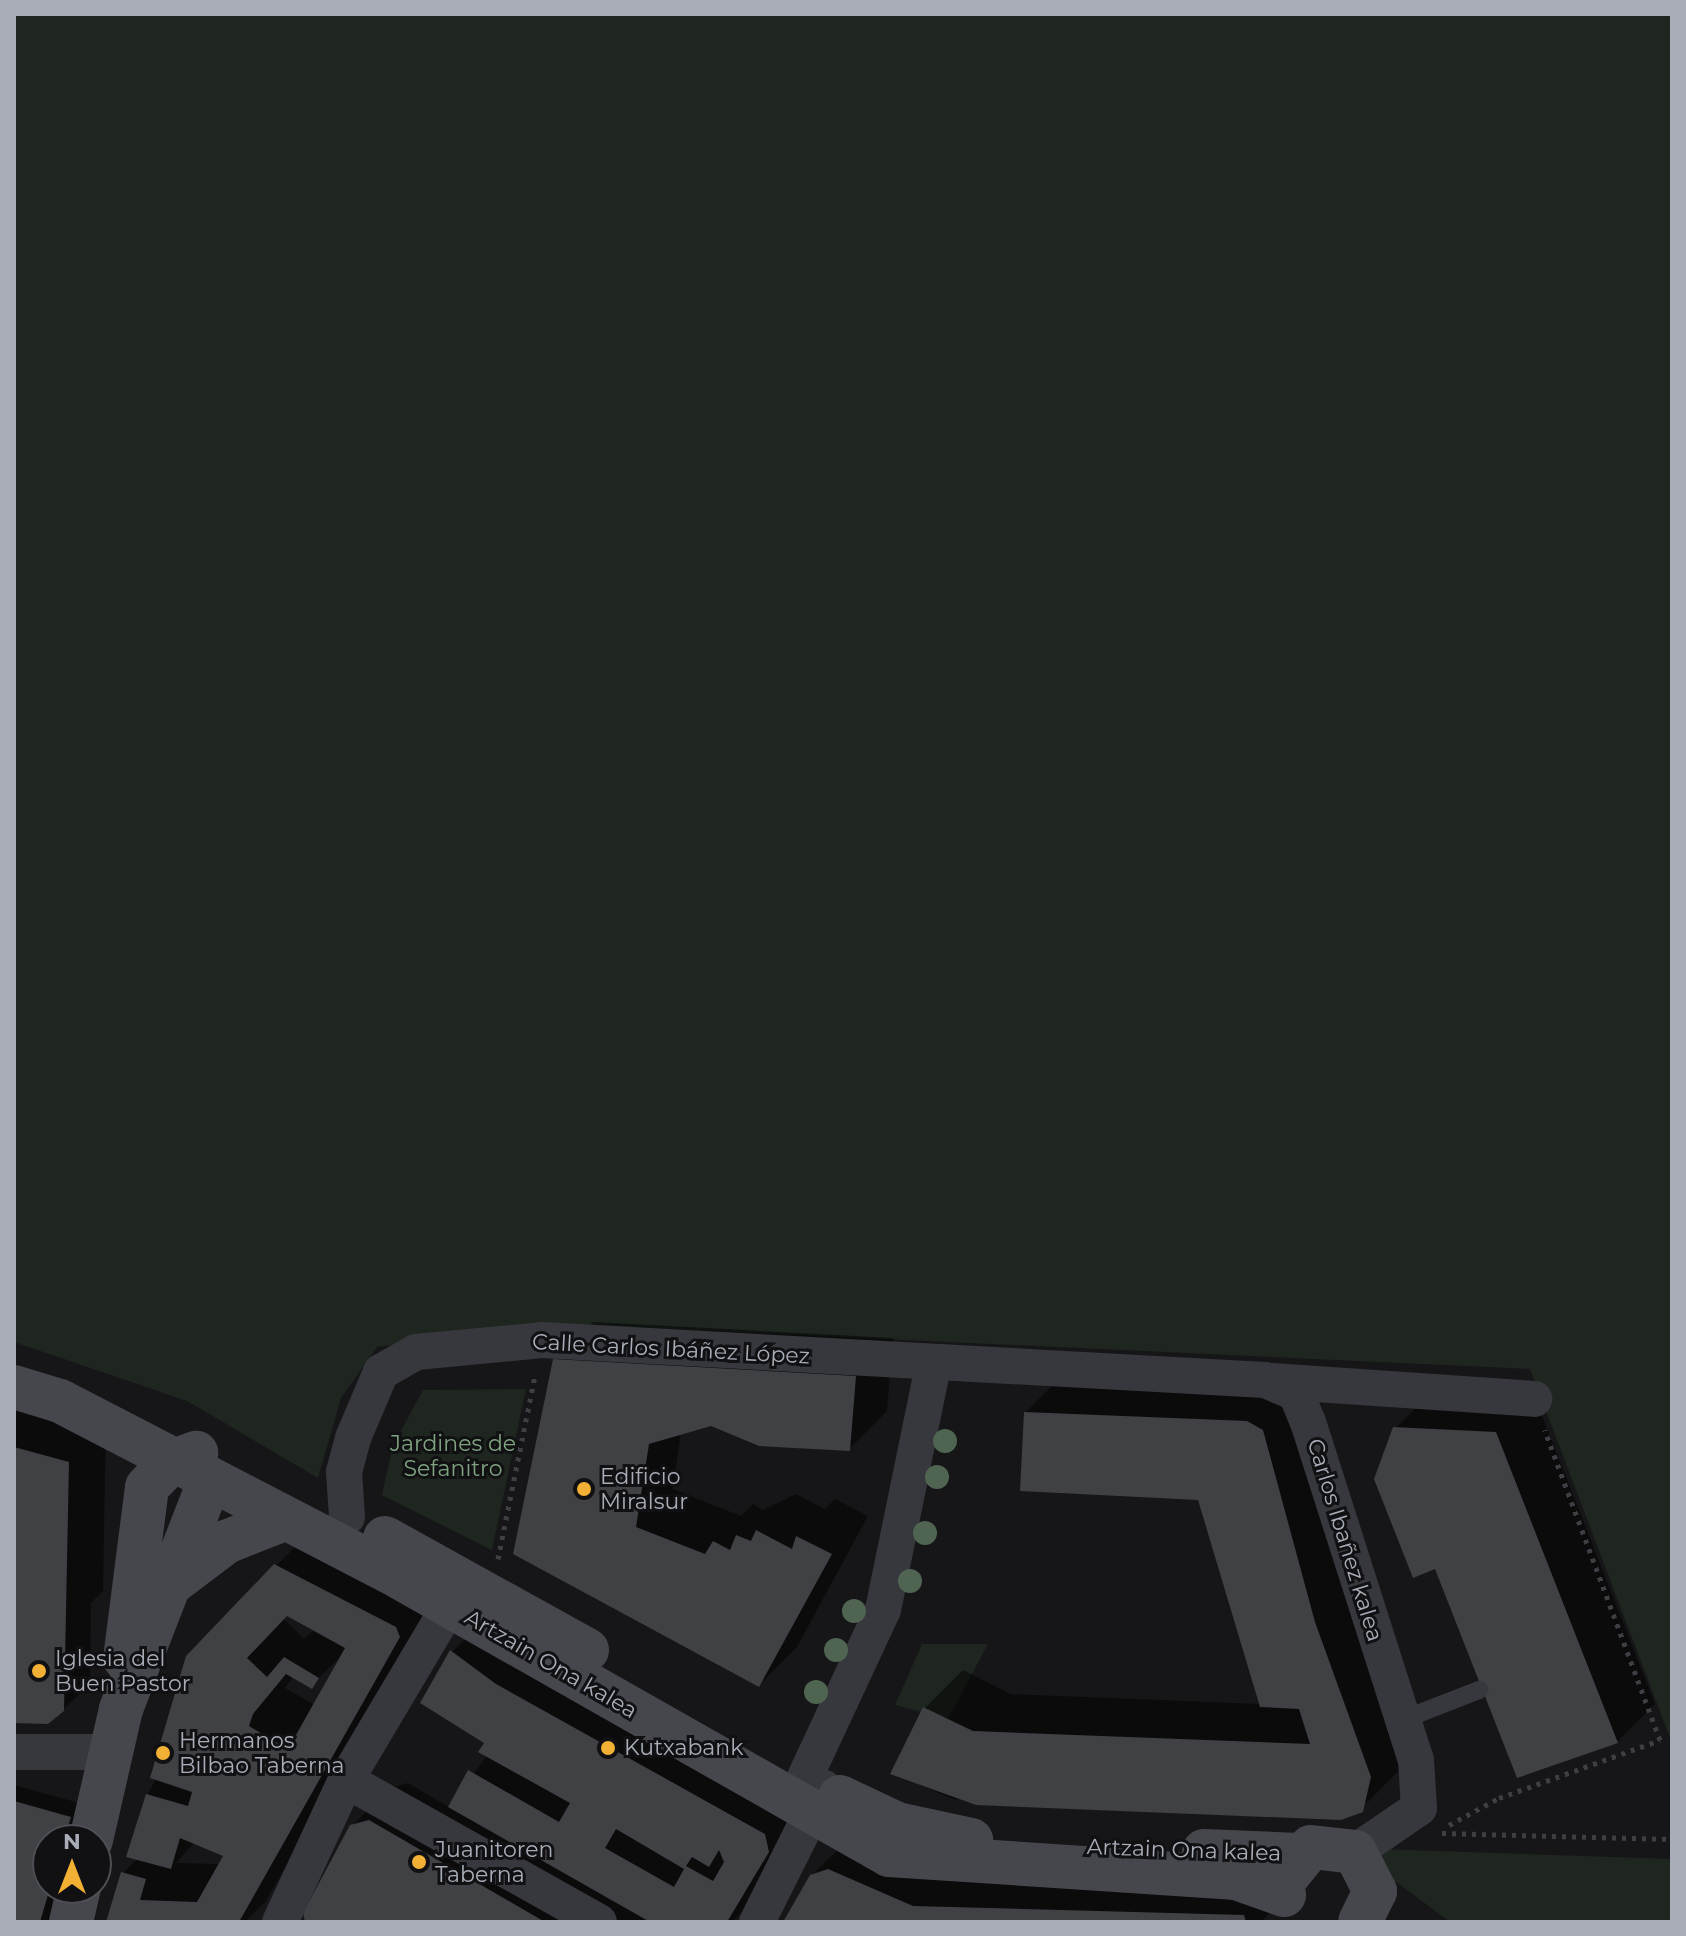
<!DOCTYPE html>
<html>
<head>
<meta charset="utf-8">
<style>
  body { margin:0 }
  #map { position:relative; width:1686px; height:1936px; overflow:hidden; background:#161618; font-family:Montserrat,sans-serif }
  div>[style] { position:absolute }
  .green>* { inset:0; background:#1e261f }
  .shadow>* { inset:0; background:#0007 }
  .building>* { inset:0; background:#404145 }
  .path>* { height:5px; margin-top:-2.5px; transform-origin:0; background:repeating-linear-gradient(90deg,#3d3f44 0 4px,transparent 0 10px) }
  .lane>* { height:18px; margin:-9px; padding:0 9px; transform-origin:9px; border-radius:9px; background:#37383d }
  .street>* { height:36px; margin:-18px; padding:0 18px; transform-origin:18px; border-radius:18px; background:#37383d }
  .secondary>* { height:44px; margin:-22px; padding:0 22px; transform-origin:22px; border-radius:22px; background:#45474d }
  .trees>* { width:24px; height:24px; margin:-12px; border-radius:50%; background:#506452 }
  .dots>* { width:22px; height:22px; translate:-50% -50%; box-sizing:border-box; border:4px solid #111113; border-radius:50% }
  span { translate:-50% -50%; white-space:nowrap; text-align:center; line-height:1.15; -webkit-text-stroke:6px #111113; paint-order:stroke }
  .street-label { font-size:22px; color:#a8adb8 }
  .park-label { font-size:22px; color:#7fa381 }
  .poi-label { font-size:22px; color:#a8adb8 }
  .left { translate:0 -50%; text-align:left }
  .frame { position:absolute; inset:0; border:16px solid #a8adb8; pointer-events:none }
  .north { position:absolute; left:32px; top:1824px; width:80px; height:80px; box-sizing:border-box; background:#111113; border:2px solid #4d4f55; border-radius:50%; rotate:0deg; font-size:22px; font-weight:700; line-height:32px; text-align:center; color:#a8adb8 }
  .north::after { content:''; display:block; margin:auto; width:28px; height:36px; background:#f2b134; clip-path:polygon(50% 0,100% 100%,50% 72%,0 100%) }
</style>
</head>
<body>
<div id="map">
  <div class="green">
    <div style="clip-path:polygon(14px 14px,1672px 14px,1672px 1743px,1530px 1369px,543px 1323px,377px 1347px,341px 1398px,318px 1478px,187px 1401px,14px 1342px)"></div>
    <div style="clip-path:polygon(526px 1389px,492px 1550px,382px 1495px,393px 1445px,423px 1390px)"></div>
    <div style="clip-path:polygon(922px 1644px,988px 1644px,948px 1719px,895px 1705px)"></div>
    <div style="clip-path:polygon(1380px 1849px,1672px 1859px,1672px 1922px,1450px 1922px,1379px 1869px)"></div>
  </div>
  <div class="shadow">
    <div style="clip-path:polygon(593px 1322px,893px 1338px,887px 1411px,849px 1449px,711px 1424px,681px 1432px,673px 1489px,741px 1516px,753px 1504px,763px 1510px,796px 1494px,825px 1509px,835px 1499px,868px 1516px,797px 1647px,759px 1685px,516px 1553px,555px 1360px)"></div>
    <div style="clip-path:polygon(1063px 1375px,1294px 1387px,1407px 1762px,1369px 1801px,1340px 1818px,953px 1799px,892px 1773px,925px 1708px,963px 1670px,1011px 1694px,1261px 1704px,1199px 1498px,1025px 1413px)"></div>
    <div style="clip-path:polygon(1433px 1390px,1534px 1395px,1655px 1704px,1617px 1742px,1436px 1567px,1395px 1429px)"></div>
    <div style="clip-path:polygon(14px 1399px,106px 1424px,103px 1591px,91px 1603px,90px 1683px,63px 1710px,14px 1721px)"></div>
    <div style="clip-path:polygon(evenodd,314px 1528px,437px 1598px,266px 1901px,245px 1922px,108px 1922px,123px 1873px,138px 1858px,147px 1795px,276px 1566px,314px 1528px,288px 1614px,315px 1629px,304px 1639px,284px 1619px,288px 1614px,314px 1528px,340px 1657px,315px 1705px,285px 1688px,294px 1676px,311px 1686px,340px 1657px,314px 1528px,195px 1842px,226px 1855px,220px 1864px,176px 1863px,195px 1842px)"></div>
    <div style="clip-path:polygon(490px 1614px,803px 1796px,753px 1902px,732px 1922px,307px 1922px,352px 1826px,390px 1788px,408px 1783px,450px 1808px,487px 1755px,452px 1652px)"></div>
    <div style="clip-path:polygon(14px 1785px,83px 1804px,72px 1840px,48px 1840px,48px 1888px,58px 1888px,66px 1922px,14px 1922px)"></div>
    <div style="clip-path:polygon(850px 1838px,1286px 1890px,1262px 1922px,785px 1922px,811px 1876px)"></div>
  </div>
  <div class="building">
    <div style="clip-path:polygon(553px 1359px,856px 1376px,850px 1451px,759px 1446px,711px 1426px,649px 1444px,636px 1527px,705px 1554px,713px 1541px,730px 1550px,736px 1535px,751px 1541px,756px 1530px,792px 1549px,796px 1536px,832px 1554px,759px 1687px,513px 1554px)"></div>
    <div style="clip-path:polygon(1024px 1412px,1247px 1421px,1263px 1430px,1315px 1622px,1371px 1777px,1363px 1812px,1341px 1820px,976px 1805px,890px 1774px,923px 1707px,973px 1731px,1310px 1744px,1299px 1709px,1260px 1707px,1198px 1500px,1020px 1491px)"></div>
    <div style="clip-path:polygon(1393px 1427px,1496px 1432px,1618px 1743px,1517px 1778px,1435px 1569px,1413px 1578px,1374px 1479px)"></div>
    <div style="clip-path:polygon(14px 1447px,69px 1462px,64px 1711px,48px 1724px,14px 1723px)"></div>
    <div style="clip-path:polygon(evenodd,274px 1564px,396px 1627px,400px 1637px,239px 1922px,106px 1922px,121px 1872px,146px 1879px,140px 1900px,197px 1902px,223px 1856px,180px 1838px,171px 1869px,126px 1857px,146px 1794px,188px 1806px,192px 1792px,150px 1778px,186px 1656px,274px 1564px,287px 1616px,345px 1648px,288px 1749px,249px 1726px,253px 1714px,286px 1674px,312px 1689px,319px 1678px,284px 1657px,267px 1677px,247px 1658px,287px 1616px)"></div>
    <div style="clip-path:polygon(evenodd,450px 1650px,496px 1684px,765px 1834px,769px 1852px,727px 1922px,650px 1922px,448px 1807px,468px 1770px,559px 1822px,570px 1803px,478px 1752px,484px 1743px,420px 1703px,450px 1650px,616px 1829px,684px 1869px,674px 1887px,605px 1848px,616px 1829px,450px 1650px,719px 1850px,724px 1862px,713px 1881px,686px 1866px,692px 1857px,709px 1867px,719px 1850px)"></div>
    <div style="clip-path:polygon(14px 1801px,71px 1817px,64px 1840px,48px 1840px,50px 1888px,40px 1922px,14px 1922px)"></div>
    <div style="clip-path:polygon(369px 1820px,545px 1922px,305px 1922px,303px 1913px,350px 1825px)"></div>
    <div style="clip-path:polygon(828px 1869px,913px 1906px,1244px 1915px,1246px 1922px,783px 1922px,810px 1875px)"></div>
  </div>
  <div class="path">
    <div style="left:498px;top:1559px;width:187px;rotate:-78.6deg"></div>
    <div style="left:1449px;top:1825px;width:57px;rotate:-28.4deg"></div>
    <div style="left:1499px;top:1798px;width:171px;rotate:-19.8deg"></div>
    <div style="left:1660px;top:1740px;width:331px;rotate:-110.4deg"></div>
    <div style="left:1442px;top:1833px;width:230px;rotate:1.5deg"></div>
  </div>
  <div class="lane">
    <div style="left:1402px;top:1720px;width:83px;rotate:-21.3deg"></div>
  </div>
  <div class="street">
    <div style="left:1272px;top:1381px;width:263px;rotate:3.9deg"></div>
    <div style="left:347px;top:1517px;width:45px;rotate:-93.8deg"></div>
    <div style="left:344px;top:1472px;width:35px;rotate:-75deg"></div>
    <div style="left:353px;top:1438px;width:72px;rotate:-67deg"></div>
    <div style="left:381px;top:1372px;width:40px;rotate:-29.7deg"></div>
    <div style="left:416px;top:1352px;width:127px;rotate:-5.4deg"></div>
    <div style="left:542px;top:1340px;width:724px;rotate:3.17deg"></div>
    <div style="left:1265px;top:1380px;width:34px;rotate:23deg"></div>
    <div style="left:1296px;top:1393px;width:31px;rotate:68deg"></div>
    <div style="left:1308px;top:1422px;width:355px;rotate:72.3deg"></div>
    <div style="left:1416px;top:1760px;width:48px;rotate:86.4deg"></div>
    <div style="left:1419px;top:1808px;width:78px;rotate:145.5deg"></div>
    <div style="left:14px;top:1752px;width:98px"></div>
    <div style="left:805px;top:1777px;width:184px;rotate:-65deg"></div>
    <div style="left:883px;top:1610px;width:253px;rotate:-78.4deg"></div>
    <div style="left:346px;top:1780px;width:290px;rotate:29.3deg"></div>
    <div style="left:280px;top:1922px;width:157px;rotate:-65.1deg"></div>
    <div style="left:346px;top:1780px;width:229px;rotate:-59.3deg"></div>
    <div style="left:757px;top:1922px;width:150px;rotate:-63.4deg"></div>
  </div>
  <div class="secondary">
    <div style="left:14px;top:1387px;width:48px;rotate:16.9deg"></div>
    <div style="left:60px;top:1401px;width:384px;rotate:27.4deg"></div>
    <div style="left:401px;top:1578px;width:561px;rotate:29.58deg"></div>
    <div style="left:889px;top:1855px;width:348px;rotate:3.8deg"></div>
    <div style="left:1236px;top:1878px;width:51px;rotate:19.5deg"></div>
    <div style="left:385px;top:1538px;width:231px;rotate:29deg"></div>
    <div style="left:168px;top:1586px;width:73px;rotate:-37.2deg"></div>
    <div style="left:226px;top:1542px;width:62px;rotate:-21.6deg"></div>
    <div style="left:125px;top:1659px;width:173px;rotate:-82.7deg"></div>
    <div style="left:147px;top:1487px;width:35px;rotate:-46deg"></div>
    <div style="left:171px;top:1462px;width:27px;rotate:-20deg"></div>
    <div style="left:840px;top:1797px;width:63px;rotate:25.3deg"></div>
    <div style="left:897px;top:1824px;width:76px;rotate:12.2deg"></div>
    <div style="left:91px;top:1840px;width:134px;rotate:-77.1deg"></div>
    <div style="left:121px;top:1709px;width:243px;rotate:-68.8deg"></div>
    <div style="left:1204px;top:1851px;width:95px;rotate:2.4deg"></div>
    <div style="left:1285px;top:1879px;width:41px;rotate:-50.9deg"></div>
    <div style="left:1311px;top:1847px;width:44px;rotate:6.5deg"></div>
    <div style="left:1355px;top:1852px;width:44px;rotate:62.9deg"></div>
    <div style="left:1375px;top:1891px;width:34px;rotate:116deg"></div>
    <div style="left:71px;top:1922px;width:35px;rotate:-77deg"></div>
  </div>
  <div class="trees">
    <div style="left:945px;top:1441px"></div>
    <div style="left:937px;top:1477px"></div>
    <div style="left:925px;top:1533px"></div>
    <div style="left:910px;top:1581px"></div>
    <div style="left:854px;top:1611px"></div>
    <div style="left:836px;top:1650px"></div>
    <div style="left:816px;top:1692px"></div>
  </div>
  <div class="dots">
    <div style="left:584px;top:1489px;background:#f2b134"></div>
    <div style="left:39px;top:1671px;background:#f2b134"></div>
    <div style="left:608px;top:1748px;background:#f2b134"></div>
    <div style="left:163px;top:1753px;background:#f2b134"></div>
    <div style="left:419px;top:1862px;background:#f2b134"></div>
  </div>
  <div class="street-label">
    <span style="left:671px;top:1349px;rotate:3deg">Calle Carlos Ibáñez López</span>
    <span style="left:1345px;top:1540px;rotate:73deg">Carlos Ibañez kalea</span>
    <span style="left:551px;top:1664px;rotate:30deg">Artzain Ona kalea</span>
    <span style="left:1184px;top:1850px;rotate:2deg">Artzain Ona kalea</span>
  </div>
  <div class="park-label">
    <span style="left:453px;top:1456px">Jardines de<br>Sefanitro</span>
  </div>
  <div class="poi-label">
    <span class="left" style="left:600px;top:1489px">Edificio<br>Miralsur</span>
    <span class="left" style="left:55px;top:1671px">Iglesia del<br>Buen Pastor</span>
    <span class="left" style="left:179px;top:1753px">Hermanos<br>Bilbao Taberna</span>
    <span class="left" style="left:624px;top:1748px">Kutxabank</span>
    <span class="left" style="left:435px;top:1862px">Juanitoren<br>Taberna</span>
  </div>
  <div class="frame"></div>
  <div class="north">N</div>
</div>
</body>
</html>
